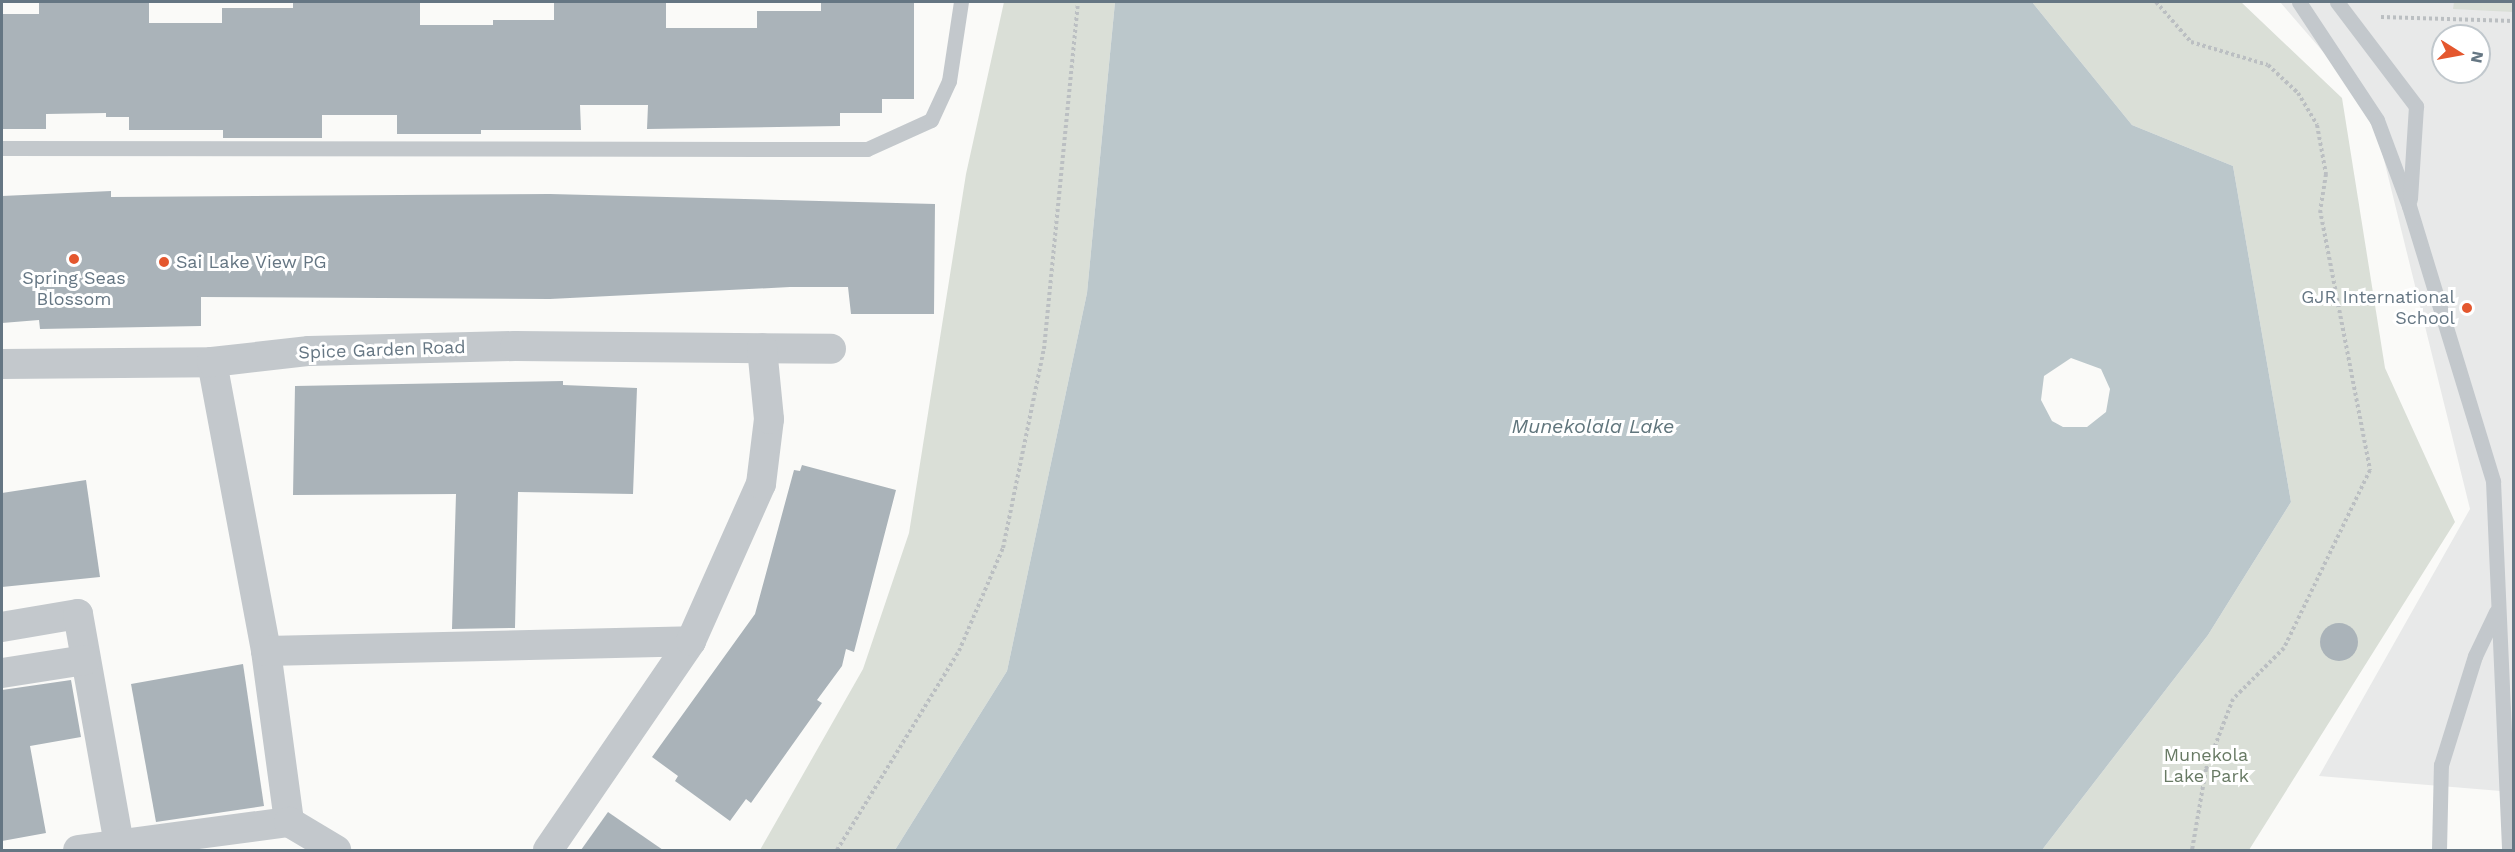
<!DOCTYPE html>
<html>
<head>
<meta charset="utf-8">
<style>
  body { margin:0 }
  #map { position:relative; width:2515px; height:852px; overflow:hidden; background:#fafaf8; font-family:"Work Sans",sans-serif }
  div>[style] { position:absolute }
  .built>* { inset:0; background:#e8e9e9 }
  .green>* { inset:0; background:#dadfd7 }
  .water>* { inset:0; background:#bbc7cb }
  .building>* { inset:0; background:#aab3b9 }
  .round { border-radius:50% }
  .path>* { height:4px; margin-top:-2px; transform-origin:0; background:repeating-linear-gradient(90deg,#bbbfc2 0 3px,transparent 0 6px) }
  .lane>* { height:15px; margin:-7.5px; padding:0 7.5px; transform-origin:7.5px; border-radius:7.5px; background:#c3c8cc }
  .street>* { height:30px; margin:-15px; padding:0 15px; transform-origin:15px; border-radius:15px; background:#c3c8cc }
  .dots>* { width:16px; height:16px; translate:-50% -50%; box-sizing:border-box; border:3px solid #fff; border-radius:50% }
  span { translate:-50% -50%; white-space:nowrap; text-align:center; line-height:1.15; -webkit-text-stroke:6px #fff; paint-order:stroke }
  .poi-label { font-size:18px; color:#657683 }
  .left { translate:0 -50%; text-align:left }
  .right { translate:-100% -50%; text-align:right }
  .street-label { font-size:18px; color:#657683 }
  .park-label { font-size:18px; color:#687a64 }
  .water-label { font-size:20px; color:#60757c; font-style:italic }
  .frame { position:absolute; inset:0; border:3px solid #657683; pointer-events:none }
  .north { position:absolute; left:2431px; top:24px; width:60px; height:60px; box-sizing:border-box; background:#fff; border:2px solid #c1c8cd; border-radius:50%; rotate:101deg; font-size:16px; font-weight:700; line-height:24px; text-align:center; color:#657683 }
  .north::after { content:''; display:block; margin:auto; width:21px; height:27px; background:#e4572e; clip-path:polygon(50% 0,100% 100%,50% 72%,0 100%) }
</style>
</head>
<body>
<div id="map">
  <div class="built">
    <div style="clip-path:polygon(evenodd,2280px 2px,2513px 2px,2513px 792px,2319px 776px,2470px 509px,2371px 107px,2280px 2px,2443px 36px,2479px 36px,2479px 72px,2443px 72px,2443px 36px)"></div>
  </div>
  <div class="green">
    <div style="clip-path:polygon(1004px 2px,1115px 2px,1087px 293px,1007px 671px,895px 850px,760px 850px,863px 669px,909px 533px,966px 174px)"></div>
    <div style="clip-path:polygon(2032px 2px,2241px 2px,2342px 98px,2385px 368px,2455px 522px,2249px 850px,2042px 850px,2208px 635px,2291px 502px,2233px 166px,2132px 125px)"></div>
    <div style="clip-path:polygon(2454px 2px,2513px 2px,2513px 12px,2453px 9px)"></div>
  </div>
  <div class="water">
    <div style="clip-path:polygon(evenodd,1115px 2px,2032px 2px,2132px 125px,2233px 166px,2291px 502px,2208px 635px,2042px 850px,895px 850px,1007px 671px,1087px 293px,1115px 2px,2071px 358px,2101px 369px,2110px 389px,2106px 412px,2087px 427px,2063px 427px,2052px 421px,2041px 400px,2044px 376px,2071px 358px)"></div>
  </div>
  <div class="building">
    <div style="clip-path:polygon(39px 2px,149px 2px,149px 23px,222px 23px,222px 8px,293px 8px,293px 2px,420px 2px,420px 25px,493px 25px,493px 20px,554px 20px,554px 2px,666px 2px,666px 28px,757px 28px,757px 11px,821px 11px,821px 2px,914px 2px,914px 99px,882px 99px,882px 113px,840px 113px,840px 126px,647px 129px,648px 105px,580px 105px,581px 130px,481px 130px,481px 134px,397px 134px,397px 115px,322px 115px,322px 138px,223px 138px,223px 130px,129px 130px,129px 117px,106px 117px,106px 113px,46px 114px,46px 129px,2px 129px,2px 14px,39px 14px)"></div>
    <div style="clip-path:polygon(111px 191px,111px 197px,550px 194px,935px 204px,934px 314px,851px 314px,848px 287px,790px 287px,550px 299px,201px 297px,201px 326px,40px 329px,39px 320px,2px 323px,2px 196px)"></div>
    <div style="clip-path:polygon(563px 381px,563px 385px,637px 388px,633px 494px,518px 492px,515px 628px,452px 629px,456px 494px,293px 495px,295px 386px)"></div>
    <div style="clip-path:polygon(802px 465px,896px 490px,854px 652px,846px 649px,842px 666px,817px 700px,822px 703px,751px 803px,746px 799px,730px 821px,675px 781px,678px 776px,652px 757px,755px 614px,794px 470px,800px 471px)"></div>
    <div style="clip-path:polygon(86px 480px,100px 577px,2px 587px,2px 493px)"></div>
    <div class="round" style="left:2320px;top:623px;width:38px;height:38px"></div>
    <div style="clip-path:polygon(243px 664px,264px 806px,156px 822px,131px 684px)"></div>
    <div style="clip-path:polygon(71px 680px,81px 737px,30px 746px,46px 833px,2px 841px,2px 690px)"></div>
    <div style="clip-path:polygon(608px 812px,663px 850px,581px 850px)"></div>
  </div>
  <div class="path">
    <div style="left:2156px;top:2px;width:53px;rotate:48.8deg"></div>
    <div style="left:2191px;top:42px;width:80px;rotate:16.6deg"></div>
    <div style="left:2268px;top:65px;width:41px;rotate:43deg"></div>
    <div style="left:2298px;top:93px;width:37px;rotate:59deg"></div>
    <div style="left:2317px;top:125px;width:50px;rotate:79.6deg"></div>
    <div style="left:2326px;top:174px;width:36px;rotate:99deg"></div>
    <div style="left:2320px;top:210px;width:265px;rotate:79.1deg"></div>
    <div style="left:2370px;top:470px;width:198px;rotate:115.8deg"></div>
    <div style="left:2284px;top:648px;width:72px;rotate:135deg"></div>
    <div style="left:2233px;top:699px;width:75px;rotate:111.1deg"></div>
    <div style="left:2206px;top:769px;width:82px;rotate:99.8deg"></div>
    <div style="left:2381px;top:17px;width:133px;rotate:1.7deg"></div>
    <div style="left:837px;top:850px;width:233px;rotate:-58.5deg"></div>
    <div style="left:959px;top:651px;width:112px;rotate:-66.9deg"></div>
    <div style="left:1003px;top:548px;width:203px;rotate:-78.4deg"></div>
    <div style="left:1044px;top:349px;width:349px;rotate:-84.4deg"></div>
  </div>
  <div class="lane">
    <div style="left:2299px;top:2px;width:141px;rotate:56.5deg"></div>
    <div style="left:2377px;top:120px;width:92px;rotate:69.6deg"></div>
    <div style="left:2409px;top:206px;width:288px;rotate:73deg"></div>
    <div style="left:2493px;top:481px;width:369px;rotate:87.5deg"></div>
    <div style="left:2337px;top:2px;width:131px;rotate:52.8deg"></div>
    <div style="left:2416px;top:106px;width:93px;rotate:93.7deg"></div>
    <div style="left:2px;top:148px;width:865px;rotate:0.07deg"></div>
    <div style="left:867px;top:149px;width:70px;rotate:-24.4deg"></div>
    <div style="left:931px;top:120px;width:43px;rotate:-65.2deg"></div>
    <div style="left:949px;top:81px;width:80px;rotate:-81.4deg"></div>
    <div style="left:2439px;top:850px;width:85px;rotate:-88.7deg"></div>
    <div style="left:2441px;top:765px;width:114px;rotate:-72.7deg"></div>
    <div style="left:2475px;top:656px;width:49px;rotate:-64.5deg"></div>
  </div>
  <div class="street">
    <div style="left:212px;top:362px;width:294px;rotate:79.4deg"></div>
    <div style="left:266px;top:651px;width:173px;rotate:82.3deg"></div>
    <div style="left:2px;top:364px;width:210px;rotate:-0.5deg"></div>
    <div style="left:212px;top:362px;width:98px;rotate:-6.5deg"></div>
    <div style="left:309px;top:351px;width:206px;rotate:-1.4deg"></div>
    <div style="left:515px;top:346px;width:316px;rotate:0.5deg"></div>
    <div style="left:2px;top:627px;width:77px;rotate:-9.7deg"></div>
    <div style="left:78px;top:614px;width:240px;rotate:79.9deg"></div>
    <div style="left:266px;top:651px;width:425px;rotate:-1.3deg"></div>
    <div style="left:2px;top:673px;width:84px;rotate:-8.9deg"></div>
    <div style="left:78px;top:850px;width:213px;rotate:-7.6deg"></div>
    <div style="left:289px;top:822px;width:55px;rotate:30.8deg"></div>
    <div style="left:548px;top:850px;width:253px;rotate:-55.6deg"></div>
    <div style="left:691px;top:641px;width:172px;rotate:-66deg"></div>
    <div style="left:761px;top:484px;width:65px;rotate:-83deg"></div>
    <div style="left:769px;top:419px;width:71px;rotate:-95.6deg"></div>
  </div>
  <div class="dots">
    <div style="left:74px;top:259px;background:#e4572e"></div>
    <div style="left:164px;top:262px;background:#e4572e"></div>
    <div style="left:2467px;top:308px;background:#e4572e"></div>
  </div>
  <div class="poi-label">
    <span class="left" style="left:176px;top:262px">Sai Lake View PG</span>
    <span style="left:74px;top:289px">Spring Seas<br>Blossom</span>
    <span class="right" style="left:2455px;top:308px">GJR International<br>School</span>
  </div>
  <div class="street-label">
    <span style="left:382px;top:350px;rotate:-2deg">Spice Garden Road</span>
  </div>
  <div class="park-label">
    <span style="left:2206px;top:766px">Munekola<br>Lake Park</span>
  </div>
  <div class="water-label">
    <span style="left:1593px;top:426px">Munekolala Lake</span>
  </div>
  <div class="frame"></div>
  <div class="north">N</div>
</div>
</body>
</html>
